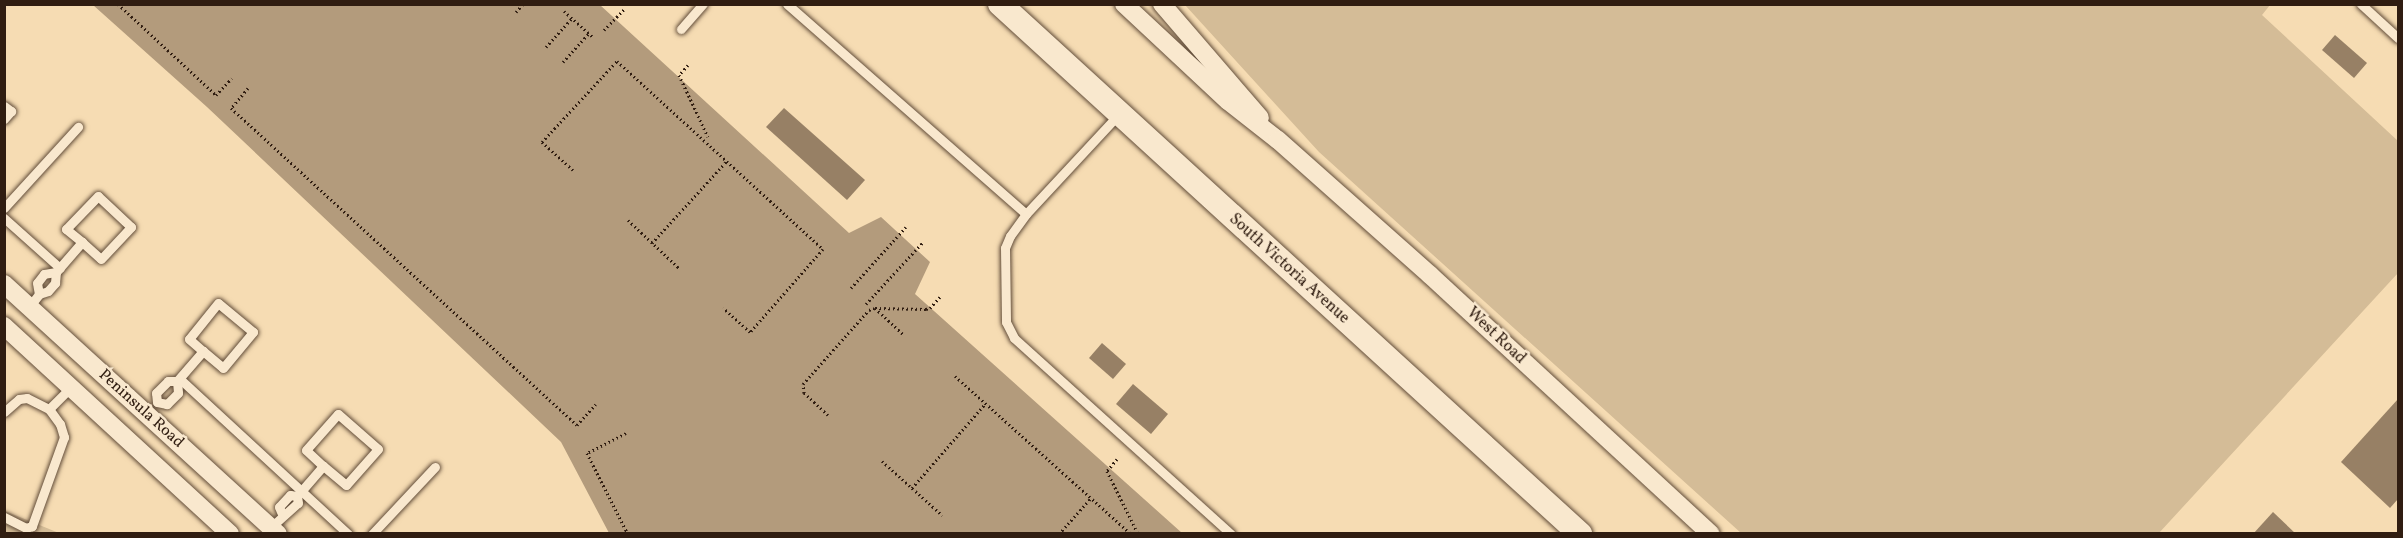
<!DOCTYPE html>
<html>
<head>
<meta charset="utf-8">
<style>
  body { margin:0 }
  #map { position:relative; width:2403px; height:538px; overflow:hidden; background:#f6dcb3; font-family:Vollkorn,serif }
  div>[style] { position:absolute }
  .green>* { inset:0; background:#d4bc97 }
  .water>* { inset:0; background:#b39b7c }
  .building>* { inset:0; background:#978065 }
  .path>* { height:3px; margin-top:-1.5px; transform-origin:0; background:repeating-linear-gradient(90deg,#301d11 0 1.5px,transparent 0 4.5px) }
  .roads { filter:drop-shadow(0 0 2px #624d3a) drop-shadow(0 0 2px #624d3a) }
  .service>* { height:9px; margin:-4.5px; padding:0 4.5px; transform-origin:4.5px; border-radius:4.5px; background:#f9e8ce }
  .minor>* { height:18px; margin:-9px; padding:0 9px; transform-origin:9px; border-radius:9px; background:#f9e8ce }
  .tertiary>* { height:24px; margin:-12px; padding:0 12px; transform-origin:12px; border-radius:12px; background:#f9e8ce }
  span { translate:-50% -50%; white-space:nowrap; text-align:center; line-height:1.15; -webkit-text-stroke:5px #f9e8ce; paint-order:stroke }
  .street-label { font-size:16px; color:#301d11 }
  .frame { position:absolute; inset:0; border:6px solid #301d11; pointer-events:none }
</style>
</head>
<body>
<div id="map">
  <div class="green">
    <div style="clip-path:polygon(1185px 5px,2270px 5px,2262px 15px,2398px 141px,2398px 273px,2159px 533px,1741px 533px,1319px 152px)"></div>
    <div style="clip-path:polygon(5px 511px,59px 533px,5px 533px)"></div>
  </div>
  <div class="water">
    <div style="clip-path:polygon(93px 5px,600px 5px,849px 233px,881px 217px,930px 262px,915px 294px,1182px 533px,609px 533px,561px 442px,207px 107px)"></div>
  </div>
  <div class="building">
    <div style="clip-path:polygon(2335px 35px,2367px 63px,2354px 78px,2322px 50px)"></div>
    <div style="clip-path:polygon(784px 108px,865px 180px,847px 200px,766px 127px)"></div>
    <div style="clip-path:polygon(1102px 343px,1126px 364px,1113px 379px,1089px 358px)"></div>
    <div style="clip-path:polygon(1133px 384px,1168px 414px,1151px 434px,1116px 404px)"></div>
    <div style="clip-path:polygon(2398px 399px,2398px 499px,2390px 508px,2341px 462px)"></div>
    <div style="clip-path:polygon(2273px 512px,2296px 534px,2253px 534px)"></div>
  </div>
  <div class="path">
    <div style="left:118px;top:4px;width:134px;rotate:42.9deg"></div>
    <div style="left:216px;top:95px;width:23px;rotate:-47deg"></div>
    <div style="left:564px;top:11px;width:38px;rotate:42deg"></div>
    <div style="left:516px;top:12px;width:11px;rotate:-49deg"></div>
    <div style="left:604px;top:30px;width:30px;rotate:-46deg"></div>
    <div style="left:546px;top:47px;width:39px;rotate:-48deg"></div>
    <div style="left:563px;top:62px;width:39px;rotate:-48deg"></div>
    <div style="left:688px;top:65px;width:13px;rotate:132deg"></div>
    <div style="left:679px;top:75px;width:68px;rotate:64.9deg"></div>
    <div style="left:248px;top:88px;width:26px;rotate:130deg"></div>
    <div style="left:231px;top:108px;width:469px;rotate:42.5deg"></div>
    <div style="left:577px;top:425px;width:28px;rotate:-48deg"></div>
    <div style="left:573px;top:170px;width:42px;rotate:-137.9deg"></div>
    <div style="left:542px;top:142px;width:110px;rotate:-47.2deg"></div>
    <div style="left:617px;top:61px;width:279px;rotate:42.4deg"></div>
    <div style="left:823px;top:249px;width:111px;rotate:131.3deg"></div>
    <div style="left:750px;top:332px;width:36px;rotate:-138deg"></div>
    <div style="left:628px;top:220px;width:70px;rotate:43.3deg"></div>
    <div style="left:652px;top:243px;width:111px;rotate:-47.6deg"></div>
    <div style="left:851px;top:288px;width:82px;rotate:-48deg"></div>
    <div style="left:866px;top:304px;width:83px;rotate:-47.4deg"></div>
    <div style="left:875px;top:308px;width:51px;rotate:1.1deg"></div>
    <div style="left:926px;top:309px;width:4px;rotate:-14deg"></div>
    <div style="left:930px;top:308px;width:15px;rotate:-48deg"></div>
    <div style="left:955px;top:376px;width:237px;rotate:41.9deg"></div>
    <div style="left:828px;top:415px;width:33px;rotate:-137deg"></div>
    <div style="left:804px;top:393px;width:9px;rotate:-96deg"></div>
    <div style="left:803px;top:384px;width:99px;rotate:-48.3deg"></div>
    <div style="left:869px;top:310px;width:6px;rotate:-18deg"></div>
    <div style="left:875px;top:308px;width:38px;rotate:43deg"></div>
    <div style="left:626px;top:433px;width:44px;rotate:152.9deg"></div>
    <div style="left:587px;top:453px;width:91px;rotate:63.2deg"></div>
    <div style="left:1117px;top:459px;width:16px;rotate:130deg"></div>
    <div style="left:1107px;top:471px;width:70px;rotate:63.8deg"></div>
    <div style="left:882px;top:461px;width:81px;rotate:42deg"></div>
    <div style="left:912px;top:488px;width:111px;rotate:-49deg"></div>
    <div style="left:1059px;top:534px;width:48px;rotate:-48.4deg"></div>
  </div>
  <div class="roads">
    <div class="service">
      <div style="left:787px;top:4px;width:318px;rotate:41.3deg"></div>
      <div style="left:2361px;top:4px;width:50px;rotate:42.6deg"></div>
      <div style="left:681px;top:29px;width:33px;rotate:-49deg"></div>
      <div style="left:4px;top:106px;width:9px;rotate:36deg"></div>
      <div style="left:11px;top:111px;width:11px;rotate:131deg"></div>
      <div style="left:1118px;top:115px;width:135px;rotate:132.9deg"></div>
      <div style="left:1026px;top:214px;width:27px;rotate:126deg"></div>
      <div style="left:1010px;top:236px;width:13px;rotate:113deg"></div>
      <div style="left:1005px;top:248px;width:74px;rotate:89.2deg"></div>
      <div style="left:1006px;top:322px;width:18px;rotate:63deg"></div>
      <div style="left:1014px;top:338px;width:292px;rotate:42.1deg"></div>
      <div style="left:4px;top:208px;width:110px;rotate:-47.6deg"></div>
      <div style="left:4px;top:218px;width:75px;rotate:41.8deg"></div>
      <div style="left:56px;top:272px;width:40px;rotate:-49deg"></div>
      <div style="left:82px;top:242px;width:25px;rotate:42deg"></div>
      <div style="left:101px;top:259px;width:44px;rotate:-46.8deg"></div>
      <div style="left:131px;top:227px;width:45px;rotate:-136.8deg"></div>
      <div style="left:98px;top:196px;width:46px;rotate:134.1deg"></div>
      <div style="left:66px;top:229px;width:21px;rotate:39deg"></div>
      <div style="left:29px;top:307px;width:16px;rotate:-52deg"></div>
      <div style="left:39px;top:294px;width:9px;rotate:-18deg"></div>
      <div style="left:48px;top:291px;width:11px;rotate:-49deg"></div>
      <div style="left:55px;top:283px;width:11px;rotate:-85deg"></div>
      <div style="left:56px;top:272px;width:12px;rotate:171deg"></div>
      <div style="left:44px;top:274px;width:11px;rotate:128deg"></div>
      <div style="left:37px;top:283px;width:11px;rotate:80deg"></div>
      <div style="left:180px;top:379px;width:229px;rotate:42.7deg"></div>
      <div style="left:168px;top:381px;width:9px"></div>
      <div style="left:177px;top:381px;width:12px;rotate:85deg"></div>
      <div style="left:178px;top:393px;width:16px;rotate:135deg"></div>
      <div style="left:167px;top:404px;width:10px;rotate:-169deg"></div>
      <div style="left:157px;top:402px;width:9px;rotate:-96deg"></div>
      <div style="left:156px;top:393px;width:17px;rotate:-45deg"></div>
      <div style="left:177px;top:381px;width:40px;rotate:-49deg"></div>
      <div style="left:203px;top:351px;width:26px;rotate:40deg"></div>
      <div style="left:223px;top:368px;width:47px;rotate:-50.2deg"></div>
      <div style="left:253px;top:332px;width:45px;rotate:-140.4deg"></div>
      <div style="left:218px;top:303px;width:46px;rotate:128.9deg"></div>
      <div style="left:189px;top:339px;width:18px;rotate:41deg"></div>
      <div style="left:49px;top:409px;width:31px;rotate:-45deg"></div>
      <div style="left:4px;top:412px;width:20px;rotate:-41deg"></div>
      <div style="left:19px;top:399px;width:8px;rotate:-7deg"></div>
      <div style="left:27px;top:398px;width:25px;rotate:27deg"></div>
      <div style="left:49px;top:409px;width:19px;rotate:54deg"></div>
      <div style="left:60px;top:424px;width:14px;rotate:73deg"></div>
      <div style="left:64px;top:437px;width:95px;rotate:109.8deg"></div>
      <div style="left:32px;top:526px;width:6px;rotate:162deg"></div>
      <div style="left:26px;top:528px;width:25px;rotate:-153deg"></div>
      <div style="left:297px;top:496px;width:40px;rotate:-49deg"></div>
      <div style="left:323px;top:466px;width:23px;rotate:-137deg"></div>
      <div style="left:306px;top:450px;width:48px;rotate:-48.4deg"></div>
      <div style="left:338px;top:414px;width:53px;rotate:41.2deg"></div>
      <div style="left:378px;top:449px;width:48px;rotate:131.6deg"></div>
      <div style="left:346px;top:485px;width:30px;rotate:-140deg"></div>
      <div style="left:271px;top:527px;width:36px;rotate:-42deg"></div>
      <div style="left:298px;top:503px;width:7px;rotate:-98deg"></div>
      <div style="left:297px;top:496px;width:7px;rotate:-172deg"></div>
      <div style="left:290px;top:495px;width:16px;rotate:133deg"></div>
      <div style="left:279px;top:507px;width:8px;rotate:67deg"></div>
      <div style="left:372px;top:534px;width:92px;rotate:-46.8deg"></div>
    </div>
    <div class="minor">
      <div style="left:1124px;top:4px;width:142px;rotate:43deg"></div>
      <div style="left:1228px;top:101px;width:63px;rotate:38deg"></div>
      <div style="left:1278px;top:140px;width:203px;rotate:41.6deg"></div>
      <div style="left:1430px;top:275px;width:382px;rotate:42.7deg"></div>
      <div style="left:1162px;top:4px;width:150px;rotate:49.3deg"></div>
      <div style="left:4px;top:284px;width:371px;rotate:42.4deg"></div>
      <div style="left:4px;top:326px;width:307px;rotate:42.6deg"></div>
    </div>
    <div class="tertiary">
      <div style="left:1000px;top:4px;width:786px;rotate:42.42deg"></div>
    </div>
  </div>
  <div class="street-label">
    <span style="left:1289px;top:269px;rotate:42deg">South Victoria Avenue</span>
    <span style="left:1496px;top:336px;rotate:43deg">West Road</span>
    <span style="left:141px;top:409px;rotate:42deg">Peninsula Road</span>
  </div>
  <div class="frame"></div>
</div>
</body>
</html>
